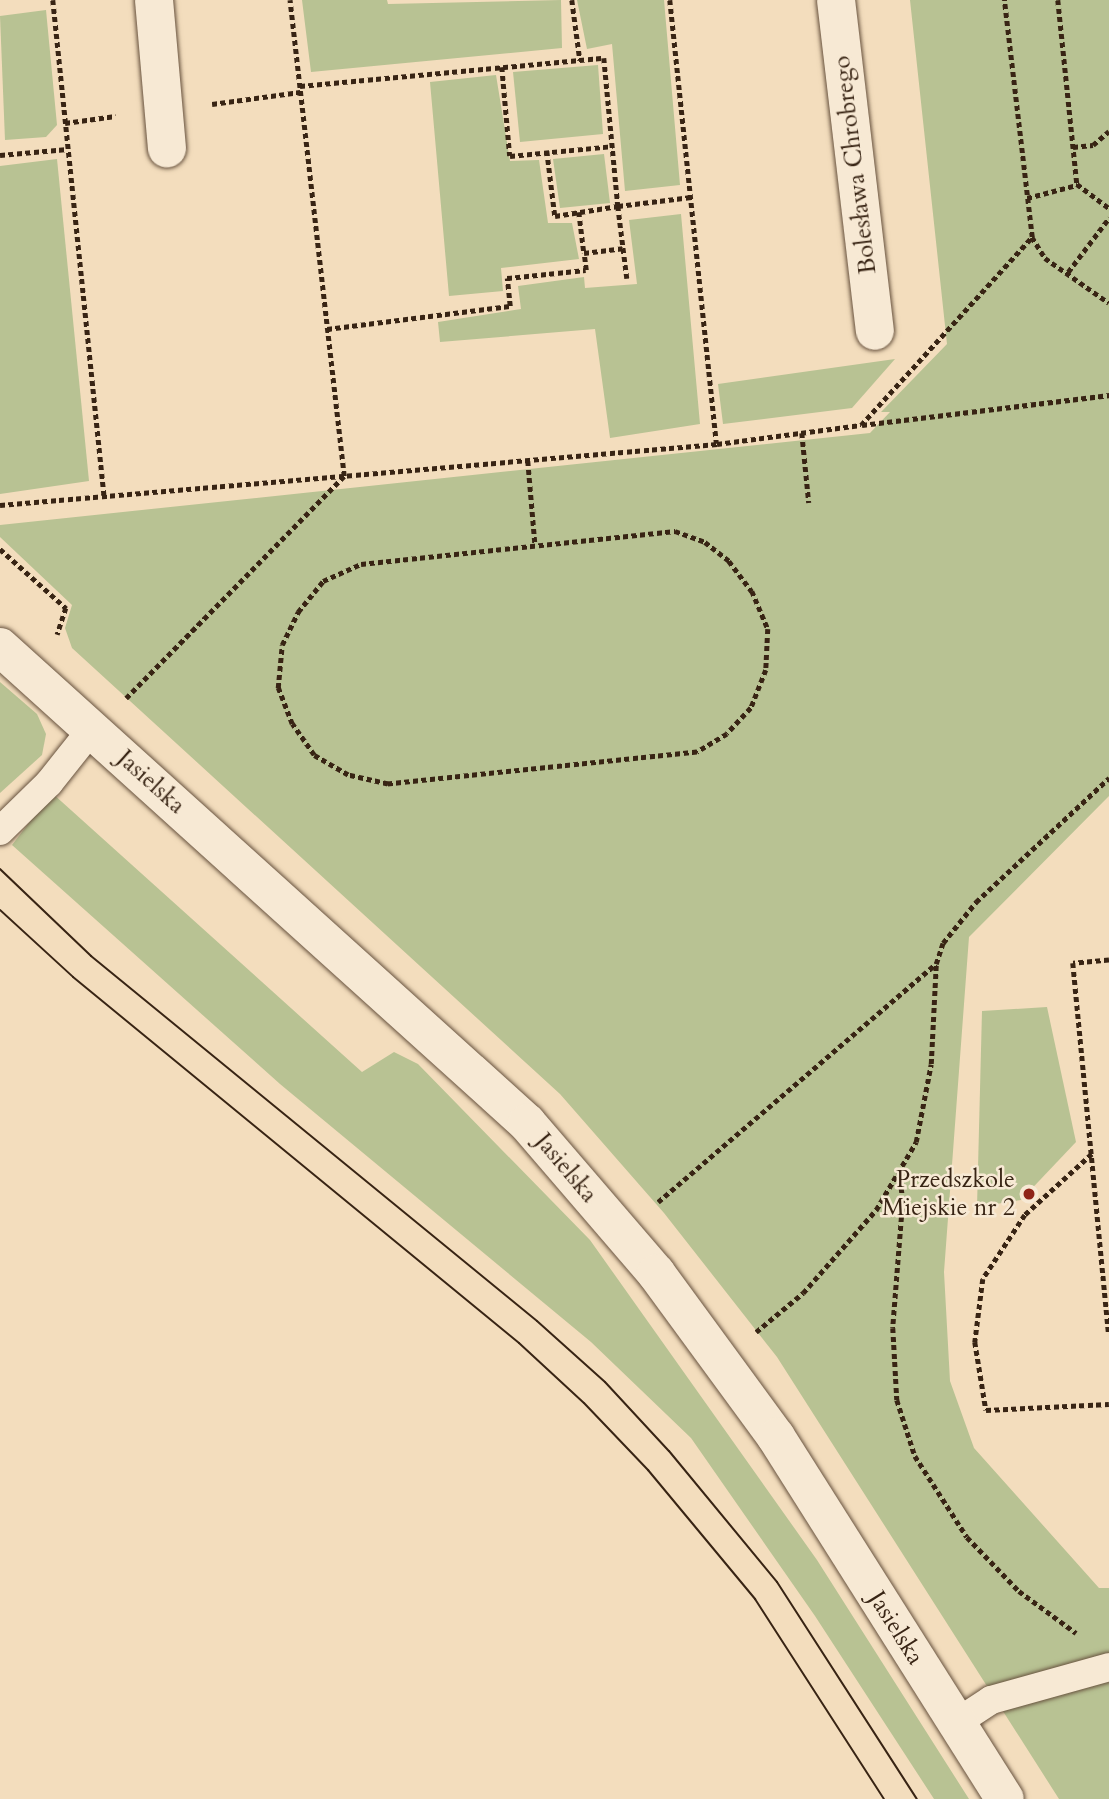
<!DOCTYPE html>
<html>
<head>
<meta charset="utf-8">
<style>
  body { margin:0 }
  #map { position:relative; width:1109px; height:1799px; overflow:hidden; background:#f3ddbd; font-family:Cardo,serif }
  div>[style] { position:absolute }
  .green>* { inset:0; background:#b8c293 }
  .path>* { height:4.5px; margin-top:-2.25px; transform-origin:0; background:repeating-linear-gradient(90deg,#382414 0 5px,transparent 0 8.5px) }
  .roads { filter:drop-shadow(0 0 2px #67523e) drop-shadow(0 0 2px #67523e) }
  .lane>* { height:28px; margin:-14px; padding:0 14px; transform-origin:14px; border-radius:14px; background:#f7e9d4 }
  .street>* { height:38px; margin:-19px; padding:0 19px; transform-origin:19px; border-radius:19px; background:#f7e9d4 }
  .tram>* { height:2px; margin:-1px; padding:0 1px; transform-origin:1px; border-radius:1px; background:#382414 }
  .dots>* { width:19px; height:19px; translate:-50% -50%; box-sizing:border-box; border:4px solid #f7e9d4; border-radius:50% }
  span { translate:-50% -50%; white-space:nowrap; text-align:center; line-height:1.15; -webkit-text-stroke:5px #f7e9d4; paint-order:stroke }
  .street-label { font-size:24px; color:#382414 }
  .poi-label { font-size:24px; color:#382414 }
  .right { translate:-100% -50%; text-align:right }
</style>
</head>
<body>
<div id="map">
  <div class="green">
    <div style="clip-path:polygon(302px 0,387px 0,388px 4px,561px 0,562px 48px,311px 72px)"></div>
    <div style="clip-path:polygon(577px 0,664px 0,680px 185px,625px 191px,612px 44px,587px 49px)"></div>
    <div style="clip-path:polygon(910px 0,1109px 0,1109px 796px,969px 937px,944px 1272px,950px 1381px,974px 1448px,1099px 1588px,1109px 1588px,1109px 1799px,1059px 1799px,777px 1357px,664px 1213px,560px 1094px,72px 648px,65px 628px,72px 605px,0 537px,0 525px,870px 433px,890px 412px,881px 412px,947px 344px)"></div>
    <div style="clip-path:polygon(46px 10px,57px 125px,46px 137px,5px 140px,0 16px)"></div>
    <div style="clip-path:polygon(598px 65px,603px 134px,520px 142px,513px 72px)"></div>
    <div style="clip-path:polygon(496px 75px,510px 161px,539px 160px,548px 223px,572px 223px,579px 259px,501px 268px,503px 291px,449px 296px,430px 82px)"></div>
    <div style="clip-path:polygon(604px 154px,610px 203px,560px 208px,553px 159px)"></div>
    <div style="clip-path:polygon(57px 159px,89px 481px,0 494px,0 166px)"></div>
    <div style="clip-path:polygon(681px 214px,700px 424px,610px 438px,595px 329px,440px 342px,438px 322px,521px 309px,518px 286px,584px 277px,585px 288px,637px 284px,629px 220px)"></div>
    <div style="clip-path:polygon(895px 359px,852px 408px,723px 424px,718px 384px)"></div>
    <div style="clip-path:polygon(0 682px,37px 714px,46px 734px,42px 755px,0 793px)"></div>
    <div style="clip-path:polygon(52px 793px,362px 1072px,394px 1052px,418px 1064px,590px 1240px,817px 1560px,969px 1799px,934px 1799px,815px 1616px,691px 1438px,591px 1342px,280px 1084px,12px 845px)"></div>
    <div style="clip-path:polygon(1047px 1007px,1076px 1142px,1021px 1200px,977px 1207px,982px 1011px)"></div>
  </div>
  <div class="path">
    <div style="left:53px;top:0;width:499px;rotate:84.1deg"></div>
    <div style="left:572px;top:0;width:61px;rotate:82.4deg"></div>
    <div style="left:670px;top:0;width:446px;rotate:84deg"></div>
    <div style="left:1058px;top:0;width:185px;rotate:84.1deg"></div>
    <div style="left:1077px;top:184px;width:40px;rotate:37deg"></div>
    <div style="left:502px;top:67px;width:89px;rotate:84.9deg"></div>
    <div style="left:510px;top:156px;width:103px;rotate:-5.5deg"></div>
    <div style="left:300px;top:86px;width:305px;rotate:-5.3deg"></div>
    <div style="left:604px;top:58px;width:149px;rotate:84.6deg"></div>
    <div style="left:618px;top:206px;width:74px;rotate:-7deg"></div>
    <div style="left:212px;top:104px;width:89px;rotate:-7.8deg"></div>
    <div style="left:65px;top:123px;width:51px;rotate:-7.8deg"></div>
    <div style="left:1073px;top:147px;width:20px;rotate:-6deg"></div>
    <div style="left:1093px;top:145px;width:21px;rotate:-41deg"></div>
    <div style="left:547px;top:151px;width:65px;rotate:83deg"></div>
    <div style="left:555px;top:216px;width:64px;rotate:-9deg"></div>
    <div style="left:618px;top:206px;width:73px;rotate:82.9deg"></div>
    <div style="left:0;top:155px;width:68px;rotate:-5deg"></div>
    <div style="left:1027px;top:198px;width:52px;rotate:-14.6deg"></div>
    <div style="left:579px;top:212px;width:41px;rotate:83deg"></div>
    <div style="left:1032px;top:237px;width:25px;rotate:58deg"></div>
    <div style="left:1045px;top:258px;width:78px;rotate:35.1deg"></div>
    <div style="left:1068px;top:272px;width:68px;rotate:-52.8deg"></div>
    <div style="left:327px;top:329px;width:184px;rotate:-7.2deg"></div>
    <div style="left:510px;top:306px;width:28px;rotate:-96deg"></div>
    <div style="left:507px;top:278px;width:79px;rotate:-5.8deg"></div>
    <div style="left:586px;top:270px;width:17px;rotate:-97deg"></div>
    <div style="left:584px;top:253px;width:39px;rotate:-7deg"></div>
    <div style="left:862px;top:425px;width:249px;rotate:-6.9deg"></div>
    <div style="left:802px;top:433px;width:70px;rotate:84.3deg"></div>
    <div style="left:528px;top:461px;width:82px;rotate:85.1deg"></div>
    <div style="left:0;top:505px;width:720px;rotate:-4.86deg"></div>
    <div style="left:717px;top:444px;width:145px;rotate:-7.5deg"></div>
    <div style="left:861px;top:425px;width:254px;rotate:-47.7deg"></div>
    <div style="left:1032px;top:237px;width:239px;rotate:-96.7deg"></div>
    <div style="left:675px;top:531px;width:32px;rotate:20deg"></div>
    <div style="left:705px;top:542px;width:31px;rotate:38deg"></div>
    <div style="left:729px;top:561px;width:38px;rotate:53deg"></div>
    <div style="left:752px;top:591px;width:41px;rotate:67.2deg"></div>
    <div style="left:768px;top:629px;width:41px;rotate:92.8deg"></div>
    <div style="left:766px;top:670px;width:41px;rotate:111.5deg"></div>
    <div style="left:751px;top:708px;width:35px;rotate:133deg"></div>
    <div style="left:727px;top:734px;width:35px;rotate:149deg"></div>
    <div style="left:697px;top:752px;width:311px;rotate:174.1deg"></div>
    <div style="left:388px;top:784px;width:41px;rotate:-167.3deg"></div>
    <div style="left:348px;top:775px;width:39px;rotate:-150deg"></div>
    <div style="left:314px;top:755px;width:38px;rotate:-125deg"></div>
    <div style="left:292px;top:724px;width:39px;rotate:-111deg"></div>
    <div style="left:278px;top:688px;width:43px;rotate:-84.7deg"></div>
    <div style="left:282px;top:645px;width:37px;rotate:-64deg"></div>
    <div style="left:298px;top:612px;width:40px;rotate:-51deg"></div>
    <div style="left:323px;top:581px;width:42px;rotate:-24.1deg"></div>
    <div style="left:361px;top:564px;width:316px;rotate:-6deg"></div>
    <div style="left:0;top:549px;width:89px;rotate:41.8deg"></div>
    <div style="left:66px;top:608px;width:28px;rotate:108deg"></div>
    <div style="left:126px;top:698px;width:311px;rotate:-45.5deg"></div>
    <div style="left:344px;top:476px;width:479px;rotate:-96.5deg"></div>
    <div style="left:1109px;top:960px;width:36px;rotate:175deg"></div>
    <div style="left:1073px;top:963px;width:373px;rotate:84.5deg"></div>
    <div style="left:1092px;top:1154px;width:91px;rotate:137.7deg"></div>
    <div style="left:1025px;top:1215px;width:77px;rotate:123.3deg"></div>
    <div style="left:983px;top:1279px;width:64px;rotate:97.2deg"></div>
    <div style="left:975px;top:1342px;width:69px;rotate:80.8deg"></div>
    <div style="left:986px;top:1410px;width:123px;rotate:-2.8deg"></div>
    <div style="left:899px;top:1171px;width:29px;rotate:82deg"></div>
    <div style="left:903px;top:1200px;width:128px;rotate:94.5deg"></div>
    <div style="left:893px;top:1328px;width:72px;rotate:86.8deg"></div>
    <div style="left:897px;top:1400px;width:59px;rotate:72.2deg"></div>
    <div style="left:915px;top:1456px;width:96px;rotate:57.3deg"></div>
    <div style="left:967px;top:1537px;width:75px;rotate:46.1deg"></div>
    <div style="left:1019px;top:1591px;width:71px;rotate:36.4deg"></div>
    <div style="left:658px;top:1202px;width:366px;rotate:-40.6deg"></div>
    <div style="left:936px;top:964px;width:22px;rotate:-72deg"></div>
    <div style="left:943px;top:943px;width:53px;rotate:-51.2deg"></div>
    <div style="left:976px;top:902px;width:182px;rotate:-43deg"></div>
    <div style="left:756px;top:1332px;width:61px;rotate:-39.7deg"></div>
    <div style="left:803px;top:1293px;width:111px;rotate:-48.7deg"></div>
    <div style="left:876px;top:1210px;width:79px;rotate:-59.5deg"></div>
    <div style="left:916px;top:1142px;width:79px;rotate:-79.1deg"></div>
    <div style="left:931px;top:1064px;width:99px;rotate:-87.1deg"></div>
  </div>
  <div class="roads">
    <div class="lane">
      <div style="left:0;top:831px;width:69px;rotate:-44.4deg"></div>
      <div style="left:49px;top:783px;width:69px;rotate:-51.5deg"></div>
      <div style="left:956px;top:1723px;width:42px;rotate:-33.3deg"></div>
      <div style="left:991px;top:1700px;width:123px;rotate:-15.6deg"></div>
    </div>
    <div class="street">
      <div style="left:154px;top:0;width:149px;rotate:85deg"></div>
      <div style="left:836px;top:0;width:333px;rotate:83.3deg"></div>
      <div style="left:0;top:647px;width:710px;rotate:42.09deg"></div>
      <div style="left:527px;top:1123px;width:198px;rotate:49.3deg"></div>
      <div style="left:656px;top:1273px;width:203px;rotate:53.8deg"></div>
      <div style="left:776px;top:1437px;width:428px;rotate:57.7deg"></div>
    </div>
  </div>
  <div class="tram">
    <div style="left:0;top:869px;width:126px;rotate:43.7deg"></div>
    <div style="left:91px;top:956px;width:576px;rotate:39.3deg"></div>
    <div style="left:537px;top:1321px;width:91px;rotate:41.9deg"></div>
    <div style="left:605px;top:1382px;width:94px;rotate:47.2deg"></div>
    <div style="left:669px;top:1451px;width:170px;rotate:50.5deg"></div>
    <div style="left:777px;top:1582px;width:258px;rotate:57.2deg"></div>
    <div style="left:0;top:910px;width:99px;rotate:42.5deg"></div>
    <div style="left:73px;top:977px;width:577px;rotate:39.37deg"></div>
    <div style="left:519px;top:1343px;width:88px;rotate:42.7deg"></div>
    <div style="left:584px;top:1403px;width:93px;rotate:46.3deg"></div>
    <div style="left:648px;top:1470px;width:168px;rotate:50.3deg"></div>
    <div style="left:755px;top:1599px;width:238px;rotate:57.2deg"></div>
  </div>
  <div class="dots">
    <div style="left:1029px;top:1194px;background:#8f2418"></div>
  </div>
  <div class="street-label">
    <span style="left:855px;top:165px;rotate:-97deg">Bolesława Chrobrego</span>
    <span style="left:151px;top:782px;rotate:42deg">Jasielska</span>
    <span style="left:566px;top:1168px;rotate:50deg">Jasielska</span>
    <span style="left:896px;top:1628px;rotate:58deg">Jasielska</span>
  </div>
  <div class="poi-label">
    <span class="right" style="left:1015px;top:1194px">Przedszkole<br>Miejskie nr 2</span>
  </div>
</div>
</body>
</html>
